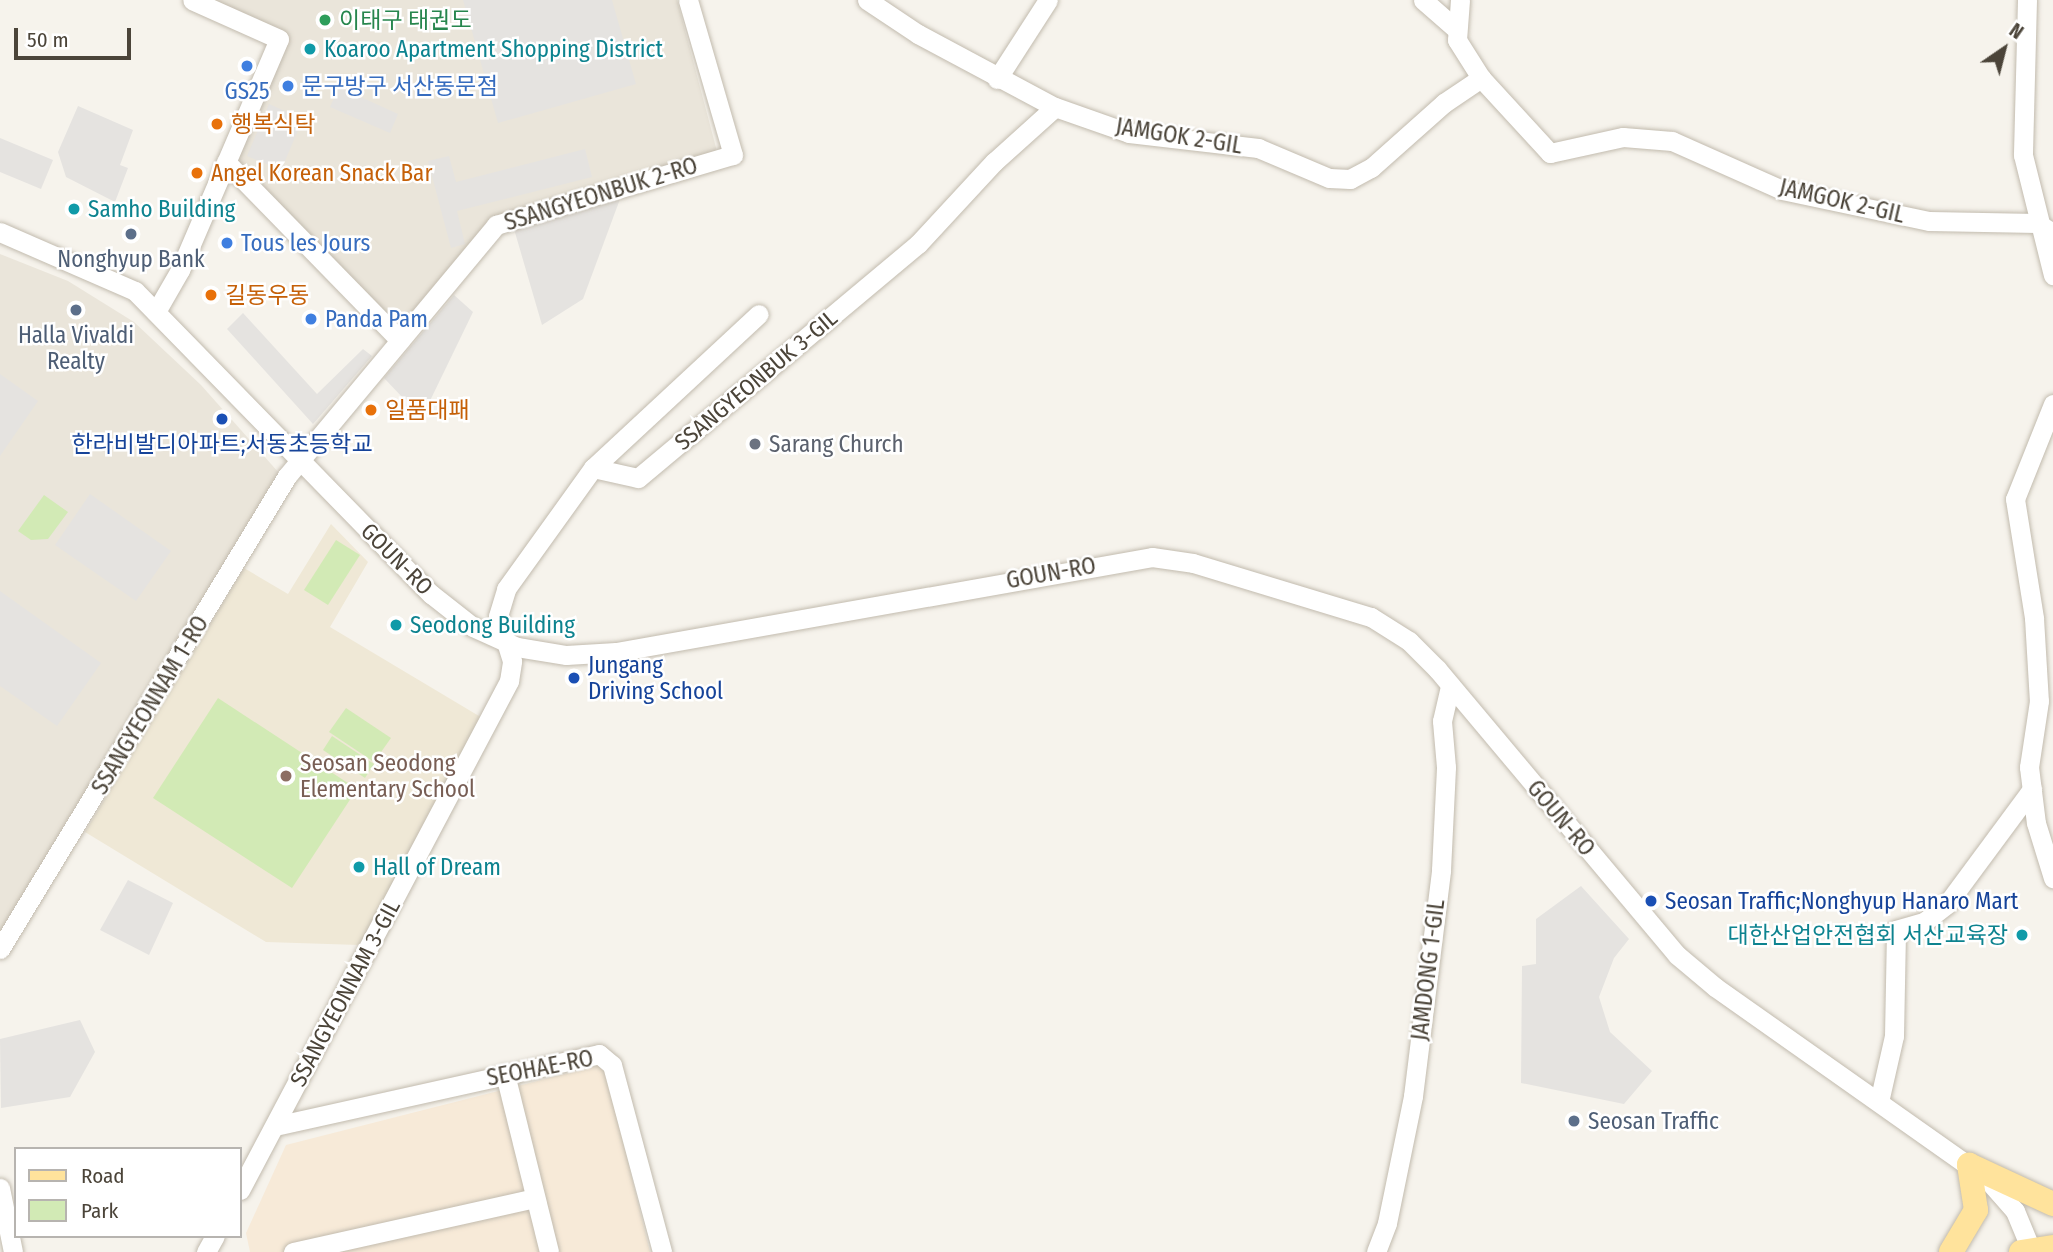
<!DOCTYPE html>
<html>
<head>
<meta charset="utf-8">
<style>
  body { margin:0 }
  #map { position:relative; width:2053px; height:1252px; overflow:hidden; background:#f6f3ec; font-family:"Fira Sans Condensed","Noto Sans KR",sans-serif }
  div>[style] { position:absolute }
  .residential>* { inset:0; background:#eae5da }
  .commercial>* { inset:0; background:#f7ead8 }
  .education>* { inset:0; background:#efe8d6 }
  .green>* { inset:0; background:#d2eab5 }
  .parking>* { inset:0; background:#e5e3e0 }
  .roads { filter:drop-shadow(0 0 2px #c2bbae) drop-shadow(0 0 2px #c2bbae) }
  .minor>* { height:19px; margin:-9.5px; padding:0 9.5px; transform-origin:9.5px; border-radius:9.5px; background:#fff }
  .major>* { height:24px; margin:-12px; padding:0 12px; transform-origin:12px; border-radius:12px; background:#ffe39c }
  .dots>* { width:19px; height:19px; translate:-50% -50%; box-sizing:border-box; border:4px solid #fff; border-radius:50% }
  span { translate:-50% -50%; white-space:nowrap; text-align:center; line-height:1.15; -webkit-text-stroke:5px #fff; paint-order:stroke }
  .leisure-label { font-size:23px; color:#27864d }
  .left { translate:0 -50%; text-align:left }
  .culture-label { font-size:23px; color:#0d838f }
  .right { translate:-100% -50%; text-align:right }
  .shop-label { font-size:23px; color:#366cbe }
  .food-label { font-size:23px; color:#c56008 }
  .street-label { font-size:23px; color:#4b4439 }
  .service-label { font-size:23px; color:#4e5e75 }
  .transit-label { font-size:23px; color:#164399 }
  .worship-label { font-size:23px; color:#5b616d }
  .education-label { font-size:23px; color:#785e54 }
  .legend { position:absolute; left:14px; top:1147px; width:228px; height:91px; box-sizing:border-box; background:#fff; border:2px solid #b7b4b0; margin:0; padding:9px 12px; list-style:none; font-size:21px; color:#4b4439 }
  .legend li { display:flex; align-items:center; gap:14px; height:35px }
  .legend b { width:35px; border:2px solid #b7b4b0 }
  .north { position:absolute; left:1969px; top:14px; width:70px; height:70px; -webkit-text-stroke:5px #fff; paint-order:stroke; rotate:35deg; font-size:19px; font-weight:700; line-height:28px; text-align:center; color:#4b4439 }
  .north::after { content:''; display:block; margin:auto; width:24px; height:32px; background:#4b4439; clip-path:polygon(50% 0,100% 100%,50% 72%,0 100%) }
  .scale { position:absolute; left:14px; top:28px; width:117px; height:32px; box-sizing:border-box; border:4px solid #4b4439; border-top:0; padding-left:9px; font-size:21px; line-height:24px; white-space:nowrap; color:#4b4439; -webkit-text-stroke:5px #fff; paint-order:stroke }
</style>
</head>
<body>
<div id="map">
  <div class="residential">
    <div style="clip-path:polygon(192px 0,677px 0,719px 159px,496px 225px,400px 340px,228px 163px,279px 39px)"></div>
    <div style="clip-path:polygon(0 254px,68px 281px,134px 322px,201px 385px,279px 473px,0 943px)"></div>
  </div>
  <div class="commercial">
    <div style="clip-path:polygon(604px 1064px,650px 1252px,250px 1252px,246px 1233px,286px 1145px)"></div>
  </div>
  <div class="education">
    <div style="clip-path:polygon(331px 524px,368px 562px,330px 627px,484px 719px,359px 945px,266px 942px,85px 832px,244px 568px,288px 594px)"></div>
  </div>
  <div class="green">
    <div style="clip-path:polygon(44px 495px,68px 512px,48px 539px,31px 540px,18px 531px)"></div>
    <div style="clip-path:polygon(336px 540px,360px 555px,328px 605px,304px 590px)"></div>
    <div style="clip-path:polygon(218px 698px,357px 789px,292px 888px,153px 798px)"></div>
    <div style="clip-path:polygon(346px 708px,391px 738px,374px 762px,329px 732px)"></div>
    <div style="clip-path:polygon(332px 736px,374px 764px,365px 778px,323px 750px)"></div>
  </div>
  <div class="parking">
    <div style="clip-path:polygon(463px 0,612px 0,636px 84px,498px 123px)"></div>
    <div style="clip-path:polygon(339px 87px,398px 114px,390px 133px,330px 107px)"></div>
    <div style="clip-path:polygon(269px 104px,303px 119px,281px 170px,247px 156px)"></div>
    <div style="clip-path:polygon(78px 106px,133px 130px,120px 165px,128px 168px,115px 202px,66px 177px,58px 152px)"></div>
    <div style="clip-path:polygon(0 138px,53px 160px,41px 189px,0 172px)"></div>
    <div style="clip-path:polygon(585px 149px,592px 177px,457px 211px,465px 244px,451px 248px,428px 161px,449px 156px,456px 182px)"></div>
    <div style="clip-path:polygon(620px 199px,583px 299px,542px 325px,514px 229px)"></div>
    <div style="clip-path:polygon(454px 295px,473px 312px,426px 409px,403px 398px,384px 378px)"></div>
    <div style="clip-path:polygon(243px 313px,317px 394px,363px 349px,372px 356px,313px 424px,227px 329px)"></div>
    <div style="clip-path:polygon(0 374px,38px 401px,0 456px)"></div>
    <div style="clip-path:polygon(90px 494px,171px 551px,136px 601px,55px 545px)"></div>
    <div style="clip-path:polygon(0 591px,101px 663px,57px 726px,0 686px)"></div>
    <div style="clip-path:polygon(128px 880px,173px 903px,149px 955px,100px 930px)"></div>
    <div style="clip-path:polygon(1581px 886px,1629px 939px,1614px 958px,1599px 997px,1610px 1032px,1652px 1071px,1624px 1104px,1521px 1083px,1522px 966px,1536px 964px,1536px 919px)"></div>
    <div style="clip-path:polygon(80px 1020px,95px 1052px,70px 1097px,1px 1108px,0 1039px)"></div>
  </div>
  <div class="roads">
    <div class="minor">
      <div style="left:867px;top:0;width:61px;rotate:33.7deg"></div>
      <div style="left:918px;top:34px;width:155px;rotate:28.1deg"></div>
      <div style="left:1055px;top:107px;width:78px;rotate:19.4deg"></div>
      <div style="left:1129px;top:133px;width:130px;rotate:6.6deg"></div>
      <div style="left:1258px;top:148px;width:77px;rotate:22.9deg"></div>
      <div style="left:1329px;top:178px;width:21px;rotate:3deg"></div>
      <div style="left:1350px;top:179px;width:24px;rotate:-28deg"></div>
      <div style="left:1371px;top:168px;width:98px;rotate:-41.7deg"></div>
      <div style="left:1444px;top:103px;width:45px;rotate:-34deg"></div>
      <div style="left:1481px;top:78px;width:102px;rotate:47.4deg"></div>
      <div style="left:1550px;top:153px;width:75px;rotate:-12.4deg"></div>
      <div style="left:1623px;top:137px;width:49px;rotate:4.7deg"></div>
      <div style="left:1672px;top:141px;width:120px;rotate:24deg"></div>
      <div style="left:1782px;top:190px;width:150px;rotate:11.9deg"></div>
      <div style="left:1929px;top:221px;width:108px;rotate:1.1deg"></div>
      <div style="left:2037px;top:223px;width:19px;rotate:32deg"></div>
      <div style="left:1423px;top:0;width:43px;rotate:41.2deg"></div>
      <div style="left:1460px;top:0;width:40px;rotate:94.3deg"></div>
      <div style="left:1457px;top:40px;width:45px;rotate:57.7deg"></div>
      <div style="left:2027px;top:0;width:155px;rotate:91.5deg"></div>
      <div style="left:2023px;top:155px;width:124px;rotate:76deg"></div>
      <div style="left:997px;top:79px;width:94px;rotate:-57.2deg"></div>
      <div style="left:226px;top:162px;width:249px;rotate:45.7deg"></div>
      <div style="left:0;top:232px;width:147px;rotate:23.6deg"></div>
      <div style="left:135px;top:291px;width:424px;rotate:45.7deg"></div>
      <div style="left:431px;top:594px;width:53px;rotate:38.2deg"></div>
      <div style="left:473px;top:627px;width:48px;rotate:24.4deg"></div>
      <div style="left:517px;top:647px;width:50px;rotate:9.3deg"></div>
      <div style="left:566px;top:655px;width:50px;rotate:-3.4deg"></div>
      <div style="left:616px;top:652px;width:544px;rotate:-10.05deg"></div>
      <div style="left:1152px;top:557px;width:41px;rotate:8.3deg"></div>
      <div style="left:1193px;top:563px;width:186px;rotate:16.9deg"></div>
      <div style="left:1371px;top:617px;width:45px;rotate:32.3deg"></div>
      <div style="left:1409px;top:641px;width:40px;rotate:45deg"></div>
      <div style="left:1437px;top:669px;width:373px;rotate:50deg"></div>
      <div style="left:1677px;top:955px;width:50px;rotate:40.1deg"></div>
      <div style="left:1715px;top:987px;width:332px;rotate:35.2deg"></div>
      <div style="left:1986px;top:1178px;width:44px;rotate:48.7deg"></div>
      <div style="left:2015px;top:1211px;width:44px;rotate:67.5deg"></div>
      <div style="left:157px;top:310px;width:46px;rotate:-60.1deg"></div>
      <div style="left:180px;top:270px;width:251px;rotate:-66.8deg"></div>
      <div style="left:279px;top:39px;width:95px;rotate:-155.9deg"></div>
      <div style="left:2053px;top:404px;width:102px;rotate:111.8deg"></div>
      <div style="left:2015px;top:499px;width:121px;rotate:80.9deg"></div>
      <div style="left:2034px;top:618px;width:83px;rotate:86.6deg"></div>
      <div style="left:2039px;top:701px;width:67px;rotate:98.6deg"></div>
      <div style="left:2029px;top:767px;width:56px;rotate:82.9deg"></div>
      <div style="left:2036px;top:823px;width:58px;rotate:72.8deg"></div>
      <div style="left:593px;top:468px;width:226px;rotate:-42.9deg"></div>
      <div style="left:0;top:949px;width:553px;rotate:-58.75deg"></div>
      <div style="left:287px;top:476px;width:327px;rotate:-50.2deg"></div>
      <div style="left:496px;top:225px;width:247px;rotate:-16.5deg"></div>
      <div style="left:733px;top:155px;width:161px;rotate:-106.2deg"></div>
      <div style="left:505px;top:1074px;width:183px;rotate:76.1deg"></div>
      <div style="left:1879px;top:1102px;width:68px;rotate:-77.2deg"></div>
      <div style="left:1894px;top:1036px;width:106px;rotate:-88.9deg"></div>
      <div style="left:1896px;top:930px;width:29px;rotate:-16deg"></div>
      <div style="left:1924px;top:922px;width:29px;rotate:-38deg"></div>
      <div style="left:1947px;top:904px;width:143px;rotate:-53.5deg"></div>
      <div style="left:275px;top:1126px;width:332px;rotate:-12.5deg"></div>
      <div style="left:599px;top:1054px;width:17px;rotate:40deg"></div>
      <div style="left:612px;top:1065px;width:194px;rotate:75deg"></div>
      <div style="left:0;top:1188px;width:65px;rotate:78.5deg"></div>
      <div style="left:240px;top:1190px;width:576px;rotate:-62.14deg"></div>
      <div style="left:509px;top:681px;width:20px;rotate:-81deg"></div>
      <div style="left:512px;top:661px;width:47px;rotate:-107.3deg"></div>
      <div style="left:498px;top:616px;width:28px;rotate:-73deg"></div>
      <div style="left:506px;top:589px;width:149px;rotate:-54.3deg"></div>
      <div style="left:593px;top:468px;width:46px;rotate:12.5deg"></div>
      <div style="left:638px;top:478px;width:365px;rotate:-39.9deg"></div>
      <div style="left:918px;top:244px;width:112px;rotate:-47.2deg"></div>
      <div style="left:994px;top:162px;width:82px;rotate:-42deg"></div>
      <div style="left:206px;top:1252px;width:18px;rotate:-61deg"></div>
      <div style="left:293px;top:1252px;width:248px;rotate:-12.6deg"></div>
      <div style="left:1376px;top:1252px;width:31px;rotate:-69deg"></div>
      <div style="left:1387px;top:1223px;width:130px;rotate:-78.4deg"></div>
      <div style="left:1413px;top:1096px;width:228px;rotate:-82.9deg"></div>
      <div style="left:1441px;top:870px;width:103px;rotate:-87.2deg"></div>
      <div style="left:1446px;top:767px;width:46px;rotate:-95deg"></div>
      <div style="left:1442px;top:721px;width:37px;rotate:-77deg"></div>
    </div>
    <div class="major">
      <div style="left:1969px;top:1165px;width:93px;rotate:24.9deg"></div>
      <div style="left:1951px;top:1252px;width:49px;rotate:-59.2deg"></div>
      <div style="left:1976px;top:1210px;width:46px;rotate:-98.8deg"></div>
      <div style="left:2021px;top:1252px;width:32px;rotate:-9deg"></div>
    </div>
  </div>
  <div class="dots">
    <div style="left:325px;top:20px;background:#2e9e5b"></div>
    <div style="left:310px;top:49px;background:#0f9aa8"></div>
    <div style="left:247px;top:66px;background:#3f7fe0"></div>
    <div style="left:288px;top:86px;background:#3f7fe0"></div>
    <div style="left:217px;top:124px;background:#e8710a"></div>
    <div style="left:197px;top:173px;background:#e8710a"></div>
    <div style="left:74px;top:209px;background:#0f9aa8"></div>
    <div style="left:131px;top:234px;background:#5c6f8a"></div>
    <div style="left:227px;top:243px;background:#3f7fe0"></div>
    <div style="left:211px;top:295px;background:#e8710a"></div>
    <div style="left:76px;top:310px;background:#5c6f8a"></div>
    <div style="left:311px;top:319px;background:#3f7fe0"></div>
    <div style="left:371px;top:410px;background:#e8710a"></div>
    <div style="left:222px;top:419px;background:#1a4fb4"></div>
    <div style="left:755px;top:444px;background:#6b7280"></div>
    <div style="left:396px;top:625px;background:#0f9aa8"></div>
    <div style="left:574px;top:678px;background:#1a4fb4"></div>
    <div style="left:286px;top:776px;background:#8d6e63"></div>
    <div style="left:359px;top:867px;background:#0f9aa8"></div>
    <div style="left:1651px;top:901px;background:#1a4fb4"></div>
    <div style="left:2022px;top:935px;background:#0f9aa8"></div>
    <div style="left:1574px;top:1121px;background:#5c6f8a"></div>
  </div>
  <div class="leisure-label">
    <span class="left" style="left:339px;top:20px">이태구 태권도</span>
  </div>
  <div class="culture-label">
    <span class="left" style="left:324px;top:49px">Koaroo Apartment Shopping District</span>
    <span class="left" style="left:88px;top:209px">Samho Building</span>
    <span class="left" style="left:410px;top:625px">Seodong Building</span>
    <span class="left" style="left:373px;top:867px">Hall of Dream</span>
    <span class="right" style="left:2008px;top:935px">대한산업안전협회 서산교육장</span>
  </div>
  <div class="shop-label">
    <span class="left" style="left:302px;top:86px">문구방구 서산동문점</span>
    <span style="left:247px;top:91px">GS25</span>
    <span class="left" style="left:241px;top:243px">Tous les Jours</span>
    <span class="left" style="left:325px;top:319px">Panda Pam</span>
  </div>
  <div class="food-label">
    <span class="left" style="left:231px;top:124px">행복식탁</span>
    <span class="left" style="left:211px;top:173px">Angel Korean Snack Bar</span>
    <span class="left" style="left:225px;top:295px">길동우동</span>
    <span class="left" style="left:385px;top:410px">일품대패</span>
  </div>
  <div class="street-label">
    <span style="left:1179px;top:136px;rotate:9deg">JAMGOK 2-GIL</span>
    <span style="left:601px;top:194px;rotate:-17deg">SSANGYEONBUK 2-RO</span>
    <span style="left:1842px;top:201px;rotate:13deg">JAMGOK 2-GIL</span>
    <span style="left:756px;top:380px;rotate:-40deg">SSANGYEONBUK 3-GIL</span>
    <span style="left:397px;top:559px;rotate:45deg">GOUN-RO</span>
    <span style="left:1051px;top:573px;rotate:-10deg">GOUN-RO</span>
    <span style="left:150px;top:705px;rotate:-59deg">SSANGYEONNAM 1-RO</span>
    <span style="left:1561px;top:818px;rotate:50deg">GOUN-RO</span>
    <span style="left:1428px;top:970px;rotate:-83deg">JAMDONG 1-GIL</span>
    <span style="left:345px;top:993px;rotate:-62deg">SSANGYEONNAM 3-GIL</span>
    <span style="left:540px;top:1068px;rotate:-11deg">SEOHAE-RO</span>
  </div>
  <div class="service-label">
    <span style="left:131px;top:259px">Nonghyup Bank</span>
    <span style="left:76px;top:348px">Halla Vivaldi<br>Realty</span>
    <span class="left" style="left:1588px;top:1121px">Seosan Traffic</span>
  </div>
  <div class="transit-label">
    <span style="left:222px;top:444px">한라비발디아파트;서동초등학교</span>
    <span class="left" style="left:588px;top:678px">Jungang<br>Driving School</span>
    <span class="left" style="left:1665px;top:901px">Seosan Traffic;Nonghyup Hanaro Mart</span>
  </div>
  <div class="worship-label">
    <span class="left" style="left:769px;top:444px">Sarang Church</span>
  </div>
  <div class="education-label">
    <span class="left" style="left:300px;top:776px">Seosan Seodong<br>Elementary School</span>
  </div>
  <ul class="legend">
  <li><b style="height:9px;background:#ffe39c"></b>Road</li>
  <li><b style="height:19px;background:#d2eab5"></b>Park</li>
  </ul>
  <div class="north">N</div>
  <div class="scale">50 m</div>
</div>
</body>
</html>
